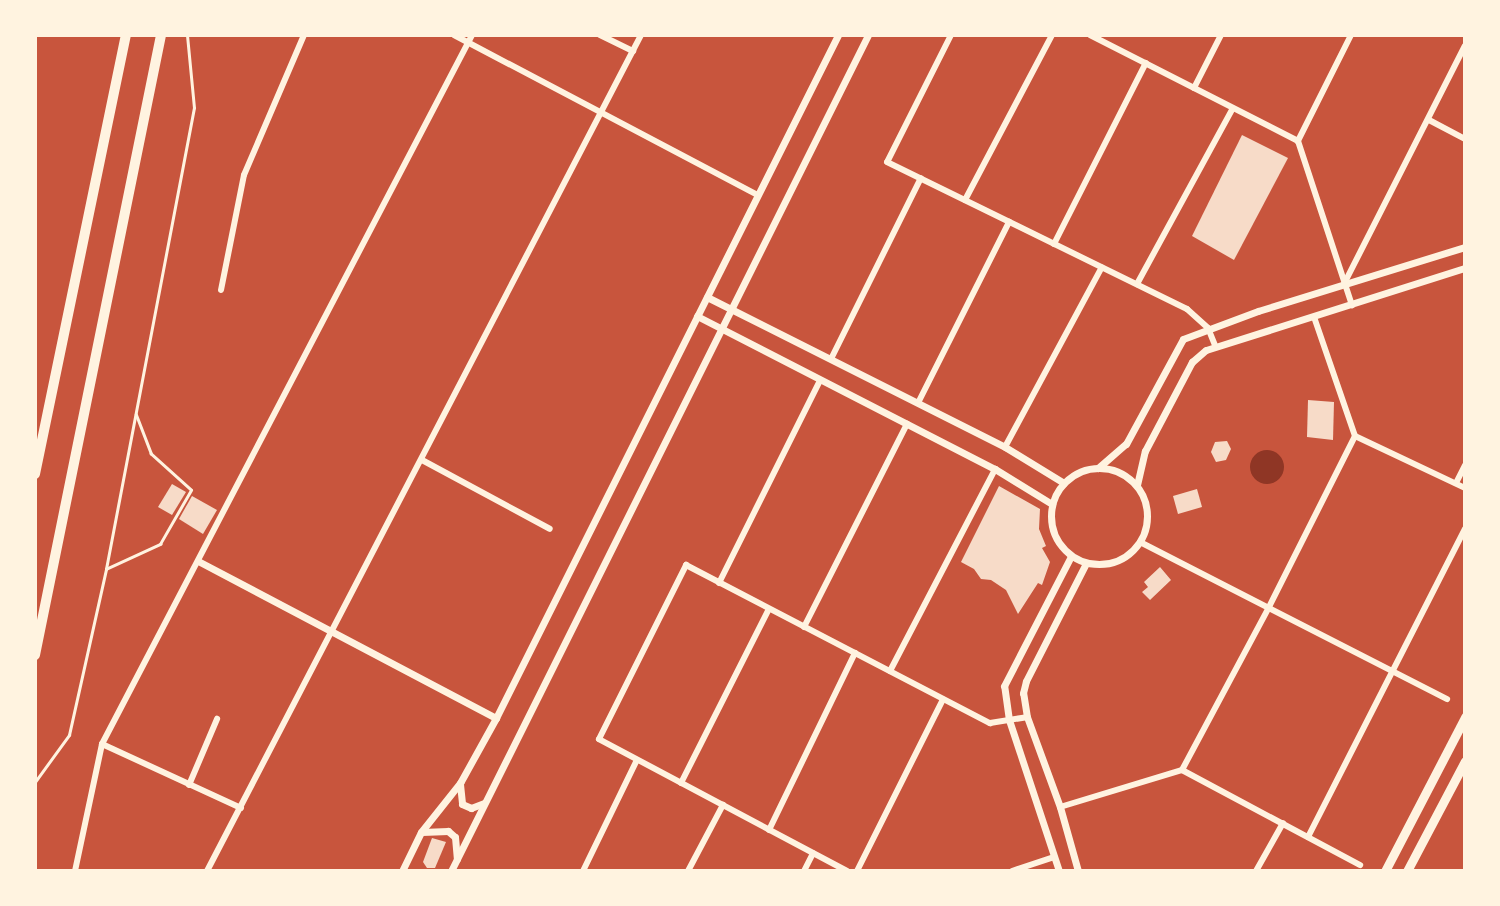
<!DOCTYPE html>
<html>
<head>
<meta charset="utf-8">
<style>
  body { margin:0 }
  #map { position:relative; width:1500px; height:906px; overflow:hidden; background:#c8553d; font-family:"Public Sans",sans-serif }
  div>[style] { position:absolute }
  .water>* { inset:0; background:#8f3625 }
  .round { border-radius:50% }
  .building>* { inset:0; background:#f7dbc8 }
  .service>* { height:2.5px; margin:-1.25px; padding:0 1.25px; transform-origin:1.25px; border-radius:1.25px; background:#fff3e0 }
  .minor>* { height:6px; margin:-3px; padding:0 3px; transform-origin:3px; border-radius:3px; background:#fff3e0 }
  .tertiary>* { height:7px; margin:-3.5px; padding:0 3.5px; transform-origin:3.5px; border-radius:3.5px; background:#fff3e0 }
  .tertiary>.ring { margin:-3.5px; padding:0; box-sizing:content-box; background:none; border:7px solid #fff3e0; border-radius:50% }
  .secondary>* { height:9px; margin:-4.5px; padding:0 4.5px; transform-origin:4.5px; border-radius:4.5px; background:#fff3e0 }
  .trunk>* { height:10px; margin:-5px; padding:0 5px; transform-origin:5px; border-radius:5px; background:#fff3e0 }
  span { translate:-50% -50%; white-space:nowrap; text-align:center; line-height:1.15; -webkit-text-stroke:7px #fff3e0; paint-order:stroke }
  .frame { position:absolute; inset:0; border:37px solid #fff3e0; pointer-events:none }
</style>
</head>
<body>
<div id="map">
  <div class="water">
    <div class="round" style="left:1250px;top:450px;width:34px;height:34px"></div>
  </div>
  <div class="building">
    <div style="clip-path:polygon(1242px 135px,1288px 158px,1234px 260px,1192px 236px)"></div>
    <div style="clip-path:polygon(1308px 400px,1334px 402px,1333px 440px,1307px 437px)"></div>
    <div style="clip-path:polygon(1227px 441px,1231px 449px,1226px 460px,1216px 462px,1211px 452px,1215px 442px)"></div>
    <div style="clip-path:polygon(172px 484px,186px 492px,172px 515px,158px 507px)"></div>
    <div style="clip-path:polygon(999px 486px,1040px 509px,1039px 529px,1046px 546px,1042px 548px,1050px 562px,1042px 585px,1038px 583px,1018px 614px,1006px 590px,991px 580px,981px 579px,974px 569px,961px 562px)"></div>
    <div style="clip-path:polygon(1197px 489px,1202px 507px,1178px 514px,1173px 496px)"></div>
    <div style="clip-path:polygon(192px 496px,217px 510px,203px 534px,179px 519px)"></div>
    <div style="clip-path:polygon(1160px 567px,1171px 580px,1150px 600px,1142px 592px,1148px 587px,1144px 582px)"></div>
    <div style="clip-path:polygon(432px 838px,446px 842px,435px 868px,427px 868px,423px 862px)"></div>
  </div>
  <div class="service">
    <div style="left:106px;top:569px;width:60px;rotate:-24.8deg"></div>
    <div style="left:160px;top:544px;width:62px;rotate:-60.1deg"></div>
    <div style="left:191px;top:490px;width:54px;rotate:-138deg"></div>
    <div style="left:151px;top:454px;width:42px;rotate:-111deg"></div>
    <div style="left:35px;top:782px;width:58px;rotate:-54.1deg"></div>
    <div style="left:69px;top:735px;width:170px;rotate:-77.4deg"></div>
    <div style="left:106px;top:569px;width:469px;rotate:-79.2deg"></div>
    <div style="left:194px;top:108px;width:73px;rotate:-95.5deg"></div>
  </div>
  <div class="minor">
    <div style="left:454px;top:35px;width:344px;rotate:27.8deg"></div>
    <div style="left:600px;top:35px;width:37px;rotate:26deg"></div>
    <div style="left:951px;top:35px;width:142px;rotate:116.7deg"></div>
    <div style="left:887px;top:162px;width:334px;rotate:26.1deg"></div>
    <div style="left:1187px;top:309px;width:28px;rotate:42deg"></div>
    <div style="left:1208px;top:328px;width:18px;rotate:68deg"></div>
    <div style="left:1090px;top:35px;width:233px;rotate:27deg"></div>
    <div style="left:1351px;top:35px;width:119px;rotate:116.6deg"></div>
    <div style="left:1298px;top:141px;width:173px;rotate:71.8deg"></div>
    <div style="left:1194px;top:88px;width:59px;rotate:-63deg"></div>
    <div style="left:1429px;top:120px;width:41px;rotate:27.8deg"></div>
    <div style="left:965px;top:200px;width:187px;rotate:-62.2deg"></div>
    <div style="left:1054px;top:244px;width:203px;rotate:-63.1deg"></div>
    <div style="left:1137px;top:284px;width:200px;rotate:-61.4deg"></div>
    <div style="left:1344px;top:284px;width:267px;rotate:-63.1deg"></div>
    <div style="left:221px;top:290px;width:117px;rotate:-78.7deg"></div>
    <div style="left:244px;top:175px;width:152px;rotate:-66.8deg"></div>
    <div style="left:831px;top:359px;width:202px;rotate:-63.6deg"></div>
    <div style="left:918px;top:403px;width:203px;rotate:-63.3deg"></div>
    <div style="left:1355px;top:436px;width:122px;rotate:25.3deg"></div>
    <div style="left:1005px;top:447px;width:204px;rotate:-61.7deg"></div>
    <div style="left:422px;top:460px;width:145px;rotate:28.3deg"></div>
    <div style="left:1456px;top:483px;width:20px;rotate:-63deg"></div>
    <div style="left:1140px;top:542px;width:345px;rotate:27.1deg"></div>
    <div style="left:719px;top:583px;width:227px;rotate:-63.5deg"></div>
    <div style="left:804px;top:627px;width:228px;rotate:-63.1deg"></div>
    <div style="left:890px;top:671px;width:228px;rotate:-62.5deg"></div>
    <div style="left:102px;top:744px;width:153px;rotate:24.7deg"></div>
    <div style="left:1182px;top:770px;width:202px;rotate:28.1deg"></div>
    <div style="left:681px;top:783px;width:195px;rotate:-63.2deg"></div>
    <div style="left:189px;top:785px;width:72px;rotate:-67deg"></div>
    <div style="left:1060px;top:807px;width:127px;rotate:-16.9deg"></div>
    <div style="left:1182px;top:770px;width:185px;rotate:-61.9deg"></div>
    <div style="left:1269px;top:607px;width:191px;rotate:-63.3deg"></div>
    <div style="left:1355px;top:436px;width:126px;rotate:-109deg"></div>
    <div style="left:769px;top:830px;width:197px;rotate:-64.1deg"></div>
    <div style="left:1308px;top:837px;width:346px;rotate:-63deg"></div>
    <div style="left:75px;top:871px;width:130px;rotate:-78deg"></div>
    <div style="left:102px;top:744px;width:800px;rotate:-62.44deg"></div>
    <div style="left:207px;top:871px;width:942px;rotate:-62.56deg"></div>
    <div style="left:583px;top:871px;width:123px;rotate:-64.1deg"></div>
    <div style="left:688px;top:871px;width:75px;rotate:-62.1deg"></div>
    <div style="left:804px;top:871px;width:20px;rotate:-63deg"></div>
    <div style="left:847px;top:871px;width:281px;rotate:-152deg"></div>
    <div style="left:599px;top:739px;width:195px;rotate:-63.4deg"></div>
    <div style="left:686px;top:565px;width:343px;rotate:27.5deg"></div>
    <div style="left:990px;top:723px;width:37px;rotate:-9deg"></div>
    <div style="left:857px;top:871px;width:192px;rotate:-63.4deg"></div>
    <div style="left:1012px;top:871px;width:44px;rotate:-18.4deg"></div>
    <div style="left:1256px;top:871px;width:55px;rotate:-60.6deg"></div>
  </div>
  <div class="tertiary">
    <div style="left:707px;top:297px;width:334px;rotate:26.7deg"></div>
    <div style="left:1005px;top:447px;width:69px;rotate:31.4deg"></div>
    <div style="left:697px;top:316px;width:335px;rotate:27.2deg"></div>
    <div style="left:995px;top:469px;width:67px;rotate:31.6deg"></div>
    <div class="ring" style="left:1051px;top:468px;width:89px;height:89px"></div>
    <div style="left:1098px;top:468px;width:37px;rotate:-41deg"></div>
    <div style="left:1126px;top:444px;width:119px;rotate:-61.5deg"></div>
    <div style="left:1183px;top:339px;width:80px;rotate:-20.5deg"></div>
    <div style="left:1258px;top:311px;width:217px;rotate:-17.2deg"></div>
    <div style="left:1137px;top:485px;width:35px;rotate:-77deg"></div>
    <div style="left:1145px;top:451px;width:101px;rotate:-62.2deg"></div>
    <div style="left:1192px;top:362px;width:18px;rotate:-41deg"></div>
    <div style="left:1206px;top:350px;width:272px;rotate:-17.6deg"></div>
    <div style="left:198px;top:561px;width:337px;rotate:27.8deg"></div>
    <div style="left:460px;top:784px;width:20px;rotate:84deg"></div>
    <div style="left:462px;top:804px;width:10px;rotate:24deg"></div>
    <div style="left:471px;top:808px;width:14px;rotate:-21deg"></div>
    <div style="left:422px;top:832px;width:26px;rotate:-2deg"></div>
    <div style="left:448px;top:831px;width:9px;rotate:41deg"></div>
    <div style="left:455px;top:837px;width:22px;rotate:85deg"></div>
    <div style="left:402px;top:871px;width:43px;rotate:-64deg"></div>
    <div style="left:421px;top:832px;width:63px;rotate:-51.5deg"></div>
    <div style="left:460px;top:783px;width:74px;rotate:-61deg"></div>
    <div style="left:496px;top:718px;width:764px;rotate:-63.4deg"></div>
    <div style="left:451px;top:871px;width:934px;rotate:-63.49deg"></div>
    <div style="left:1059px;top:871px;width:159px;rotate:-108.3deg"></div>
    <div style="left:1009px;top:720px;width:34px;rotate:-98deg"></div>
    <div style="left:1004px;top:686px;width:146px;rotate:-62.7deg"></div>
    <div style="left:1078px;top:871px;width:66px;rotate:-105.7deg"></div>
    <div style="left:1060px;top:807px;width:96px;rotate:-110.1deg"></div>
    <div style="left:1027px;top:717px;width:24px;rotate:-99deg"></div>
    <div style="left:1023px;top:693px;width:12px;rotate:-76deg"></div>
    <div style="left:1026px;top:681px;width:132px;rotate:-63deg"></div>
  </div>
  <div class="secondary">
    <div style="left:1385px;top:871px;width:174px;rotate:-62.5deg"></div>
    <div style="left:1407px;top:871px;width:124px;rotate:-62.2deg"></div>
  </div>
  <div class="trunk">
    <div style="left:35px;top:474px;width:448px;rotate:-78.3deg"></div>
    <div style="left:35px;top:655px;width:633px;rotate:-78.51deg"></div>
  </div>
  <div class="frame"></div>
</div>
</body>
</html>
